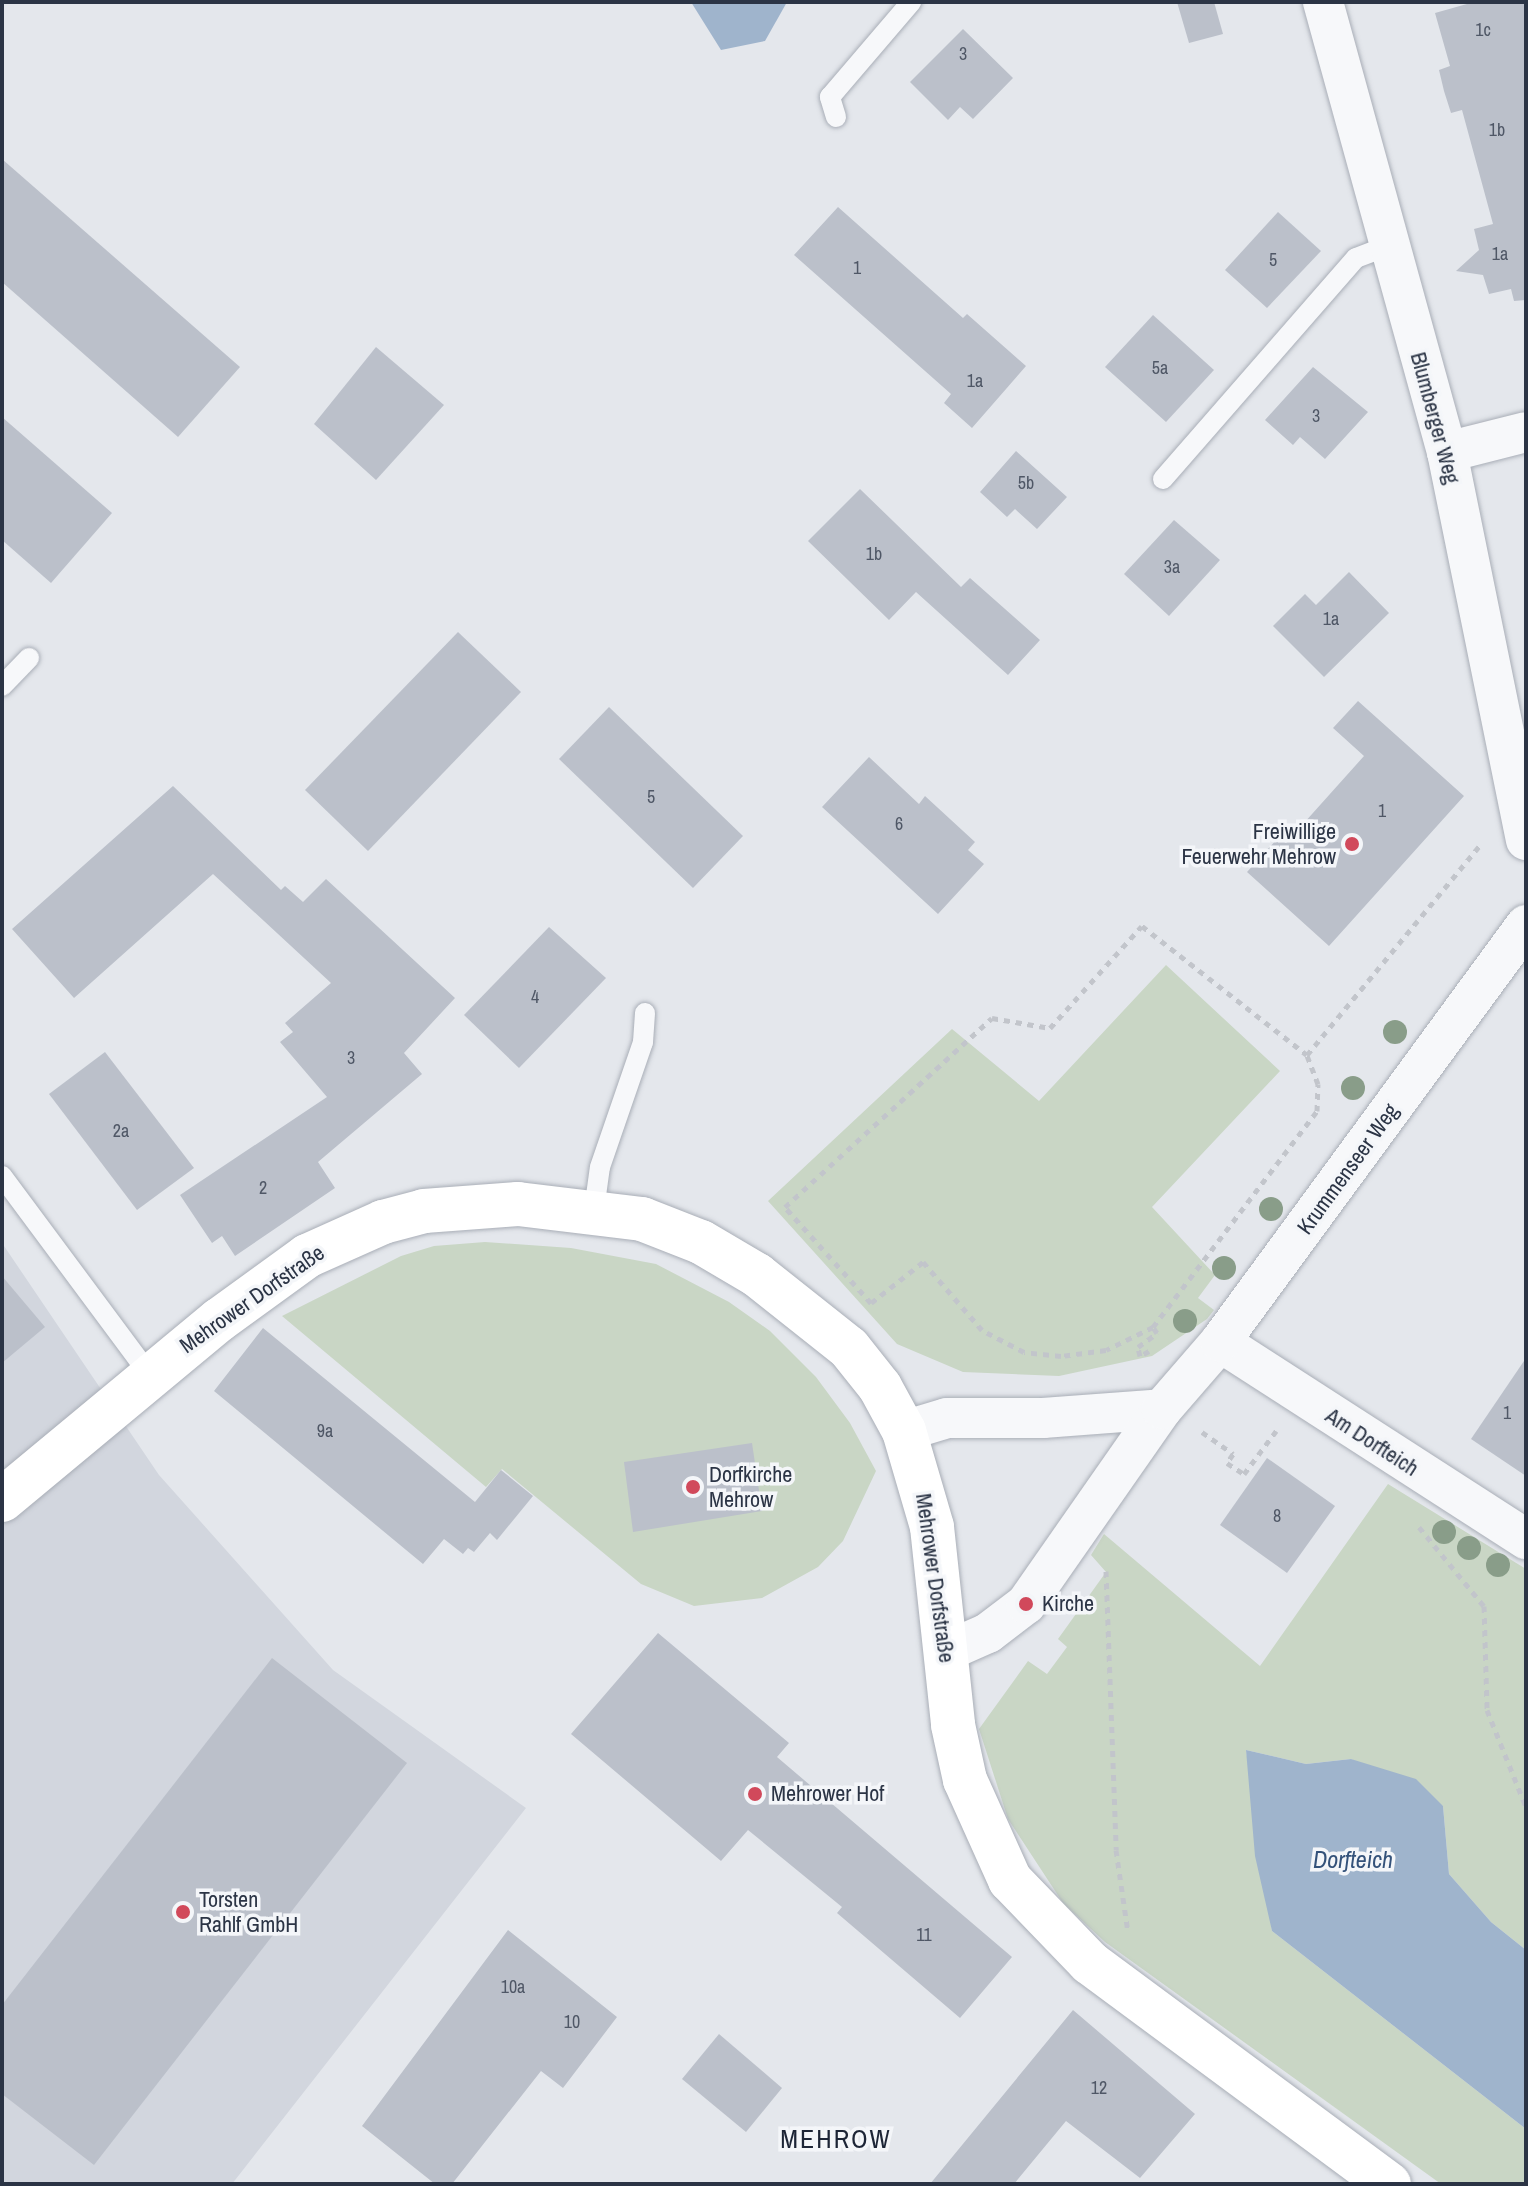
<!DOCTYPE html>
<html>
<head>
<meta charset="utf-8">
<style>
  body { margin:0 }
  #map { position:relative; width:1528px; height:2186px; overflow:hidden; background:#e4e7ec; font-family:"Archivo Narrow",sans-serif }
  div>[style] { position:absolute }
  .built>* { inset:0; background:#d2d6de }
  .green>* { inset:0; background:#c9d6c5 }
  .water>* { inset:0; background:#9fb4cc }
  .building>* { inset:0; background:#bbc0ca }
  .path>* { height:5px; margin-top:-2.5px; transform-origin:0; background:repeating-linear-gradient(90deg,#c2c5cb 0 6px,transparent 0 12px) }
  .roads { filter:drop-shadow(0 0 2px #a9aeb7) drop-shadow(0 0 2px #a9aeb7) }
  .lane>* { height:20px; margin:-10px; padding:0 10px; transform-origin:10px; border-radius:10px; background:#f7f8fa }
  .street>* { height:40px; margin:-20px; padding:0 20px; transform-origin:20px; border-radius:20px; background:#f7f8fa }
  .secondary>* { height:44px; margin:-22px; padding:0 22px; transform-origin:22px; border-radius:22px; background:#fff }
  .trees>* { width:24px; height:24px; margin:-12px; border-radius:50%; background:#899d89 }
  .dots>* { width:22px; height:22px; translate:-50% -50%; box-sizing:border-box; border:4px solid #f4f6f9; border-radius:50% }
  span { translate:-50% -50%; white-space:nowrap; text-align:center; line-height:1.15; -webkit-text-stroke:7px #f4f6f9; paint-order:stroke }
  .number-label { font-size:18px; color:#4f5766 }
  .number-label span { -webkit-text-stroke-width:0 }
  .street-label { font-size:22px; color:#2b3445 }
  .poi-label { font-size:22px; color:#2b3445 }
  .right { translate:-100% -50%; text-align:right }
  .left { translate:0 -50%; text-align:left }
  .water-label { font-size:24px; color:#34527a; font-style:italic }
  .quarter-label { font-size:26px; color:#1d2536; letter-spacing:2px }
  .frame { position:absolute; inset:0; border:4px solid #2b3445; pointer-events:none }
</style>
</head>
<body>
<div id="map">
  <div class="built">
    <div style="clip-path:polygon(2px 1243px,159px 1475px,333px 1670px,526px 1808px,232px 2184px,2px 2184px)"></div>
  </div>
  <div class="green">
    <div style="clip-path:polygon(1166px 965px,1280px 1071px,1152px 1207px,1215px 1275px,1198px 1298px,1214px 1310px,1207px 1319px,1152px 1356px,1059px 1376px,963px 1372px,897px 1344px,768px 1201px,952px 1029px,1039px 1101px)"></div>
    <div style="clip-path:polygon(485px 1242px,571px 1248px,656px 1264px,729px 1302px,770px 1331px,816px 1377px,850px 1423px,876px 1471px,843px 1541px,818px 1567px,762px 1598px,694px 1606px,641px 1584px,502px 1469px,486px 1487px,282px 1316px,401px 1256px,434px 1246px)"></div>
    <div style="clip-path:polygon(1388px 1484px,1526px 1569px,1526px 1950px,1491px 1922px,1449px 1874px,1443px 1806px,1351px 1759px,1306px 1764px,1246px 1750px,1272px 1931px,1526px 2129px,1526px 2184px,1441px 2184px,1105px 1942px,1063px 1903px,1008px 1819px,979px 1729px,1028px 1661px,1047px 1674px,1067px 1647px,1058px 1639px,1106px 1572px,1091px 1555px,1104px 1534px,1260px 1666px)"></div>
  </div>
  <div class="water">
    <div style="clip-path:polygon(691px 2px,787px 2px,765px 41px,721px 50px)"></div>
    <div style="clip-path:polygon(1246px 1750px,1306px 1764px,1351px 1759px,1416px 1779px,1443px 1806px,1449px 1874px,1491px 1922px,1526px 1950px,1526px 2129px,1272px 1931px,1255px 1856px)"></div>
  </div>
  <div class="building">
    <div style="clip-path:polygon(1177px 2px,1214px 2px,1223px 34px,1189px 43px)"></div>
    <div style="clip-path:polygon(1474px 2px,1526px 2px,1526px 300px,1514px 301px,1511px 289px,1489px 294px,1483px 275px,1456px 271px,1479px 250px,1474px 229px,1493px 224px,1462px 110px,1451px 113px,1444px 91px,1439px 70px,1450px 66px,1435px 13px)"></div>
    <div style="clip-path:polygon(963px 29px,1013px 78px,973px 119px,960px 107px,948px 120px,910px 82px)"></div>
    <div style="clip-path:polygon(2px 159px,240px 367px,178px 437px,2px 282px)"></div>
    <div style="clip-path:polygon(838px 207px,963px 318px,967px 314px,1026px 366px,972px 428px,944px 403px,951px 394px,794px 255px)"></div>
    <div style="clip-path:polygon(1278px 212px,1321px 251px,1267px 308px,1225px 270px)"></div>
    <div style="clip-path:polygon(1153px 315px,1214px 370px,1166px 422px,1105px 367px)"></div>
    <div style="clip-path:polygon(376px 347px,444px 405px,376px 480px,314px 424px)"></div>
    <div style="clip-path:polygon(1313px 367px,1368px 412px,1325px 459px,1300px 437px,1293px 445px,1265px 420px)"></div>
    <div style="clip-path:polygon(2px 417px,112px 513px,51px 583px,2px 540px)"></div>
    <div style="clip-path:polygon(1016px 451px,1067px 497px,1037px 529px,1015px 509px,1007px 517px,980px 492px)"></div>
    <div style="clip-path:polygon(860px 489px,961px 587px,970px 578px,1040px 640px,1008px 675px,916px 592px,889px 620px,808px 541px)"></div>
    <div style="clip-path:polygon(1174px 520px,1220px 560px,1169px 616px,1124px 574px)"></div>
    <div style="clip-path:polygon(1349px 572px,1389px 613px,1324px 677px,1273px 626px,1305px 594px,1316px 605px)"></div>
    <div style="clip-path:polygon(458px 632px,521px 692px,368px 851px,305px 790px)"></div>
    <div style="clip-path:polygon(1358px 701px,1464px 796px,1329px 946px,1247px 872px,1288px 827px,1295px 833px,1364px 756px,1333px 728px)"></div>
    <div style="clip-path:polygon(609px 707px,743px 836px,693px 888px,559px 759px)"></div>
    <div style="clip-path:polygon(869px 757px,919px 804px,925px 796px,975px 842px,968px 850px,984px 864px,938px 914px,822px 807px)"></div>
    <div style="clip-path:polygon(173px 786px,281px 890px,285px 886px,303px 902px,326px 879px,455px 998px,404px 1053px,422px 1074px,318px 1162px,335px 1188px,235px 1256px,222px 1236px,212px 1243px,180px 1195px,327px 1097px,280px 1042px,293px 1032px,285px 1023px,331px 983px,213px 874px,74px 998px,12px 929px)"></div>
    <div style="clip-path:polygon(549px 927px,606px 978px,519px 1068px,464px 1015px)"></div>
    <div style="clip-path:polygon(105px 1052px,194px 1168px,137px 1210px,49px 1094px)"></div>
    <div style="clip-path:polygon(2px 1276px,45px 1327px,2px 1363px)"></div>
    <div style="clip-path:polygon(263px 1328px,475px 1502px,501px 1470px,533px 1496px,497px 1540px,490px 1533px,474px 1552px,468px 1548px,463px 1554px,444px 1539px,423px 1564px,214px 1391px)"></div>
    <div style="clip-path:polygon(1526px 1358px,1526px 1476px,1471px 1439px)"></div>
    <div style="clip-path:polygon(752px 1443px,762px 1511px,633px 1532px,624px 1462px)"></div>
    <div style="clip-path:polygon(1267px 1458px,1335px 1506px,1287px 1573px,1220px 1525px)"></div>
    <div style="clip-path:polygon(658px 1633px,789px 1743px,777px 1757px,1012px 1957px,960px 2018px,837px 1913px,842px 1907px,748px 1830px,721px 1861px,571px 1734px)"></div>
    <div style="clip-path:polygon(272px 1658px,407px 1763px,94px 2165px,2px 2094px,2px 2005px)"></div>
    <div style="clip-path:polygon(508px 1930px,617px 2017px,563px 2088px,541px 2071px,452px 2184px,435px 2184px,362px 2126px)"></div>
    <div style="clip-path:polygon(1073px 2010px,1195px 2114px,1140px 2178px,1066px 2121px,1014px 2184px,930px 2184px)"></div>
    <div style="clip-path:polygon(719px 2034px,782px 2088px,746px 2132px,682px 2079px)"></div>
  </div>
  <div class="path">
    <div style="left:1153px;top:1327px;width:271px;rotate:-52.8deg"></div>
    <div style="left:1317px;top:1111px;width:27px;rotate:-88deg"></div>
    <div style="left:1318px;top:1084px;width:31px;rotate:-111deg"></div>
    <div style="left:1307px;top:1055px;width:273px;rotate:-50.5deg"></div>
    <div style="left:1149px;top:1351px;width:10px;rotate:151deg"></div>
    <div style="left:1140px;top:1356px;width:9px;rotate:-103deg"></div>
    <div style="left:1138px;top:1347px;width:24px;rotate:-36deg"></div>
    <div style="left:1157px;top:1333px;width:7px;rotate:-124deg"></div>
    <div style="left:1153px;top:1327px;width:52px;rotate:153.9deg"></div>
    <div style="left:1106px;top:1350px;width:45px;rotate:172.4deg"></div>
    <div style="left:1061px;top:1356px;width:37px;rotate:-174deg"></div>
    <div style="left:1024px;top:1352px;width:47px;rotate:-152.4deg"></div>
    <div style="left:982px;top:1330px;width:90px;rotate:-130.9deg"></div>
    <div style="left:923px;top:1262px;width:66px;rotate:141.7deg"></div>
    <div style="left:871px;top:1303px;width:129px;rotate:-131.9deg"></div>
    <div style="left:785px;top:1207px;width:280px;rotate:-42.4deg"></div>
    <div style="left:992px;top:1018px;width:59px;rotate:9.8deg"></div>
    <div style="left:1050px;top:1028px;width:137px;rotate:-48deg"></div>
    <div style="left:1142px;top:926px;width:209px;rotate:38deg"></div>
    <div style="left:1202px;top:1432px;width:38px;rotate:35deg"></div>
    <div style="left:1233px;top:1454px;width:11px;rotate:124deg"></div>
    <div style="left:1227px;top:1463px;width:20px;rotate:33deg"></div>
    <div style="left:1244px;top:1474px;width:54px;rotate:-53.3deg"></div>
    <div style="left:1419px;top:1527px;width:102px;rotate:50.6deg"></div>
    <div style="left:1484px;top:1606px;width:104px;rotate:88.3deg"></div>
    <div style="left:1487px;top:1710px;width:105px;rotate:68.1deg"></div>
    <div style="left:1106px;top:1571px;width:279px;rotate:87.9deg"></div>
    <div style="left:1116px;top:1850px;width:83px;rotate:81.7deg"></div>
  </div>
  <div class="roads">
    <div class="lane">
      <div style="left:836px;top:117px;width:21px;rotate:-107deg"></div>
      <div style="left:830px;top:97px;width:125px;rotate:-49.5deg"></div>
      <div style="left:1163px;top:479px;width:293px;rotate:-48.9deg"></div>
      <div style="left:1356px;top:258px;width:34px;rotate:-21deg"></div>
      <div style="left:2px;top:686px;width:39px;rotate:-46deg"></div>
      <div style="left:2px;top:1176px;width:247px;rotate:53.4deg"></div>
      <div style="left:594px;top:1210px;width:43px;rotate:-82.1deg"></div>
      <div style="left:600px;top:1167px;width:132px;rotate:-71deg"></div>
      <div style="left:643px;top:1042px;width:29px;rotate:-86deg"></div>
    </div>
    <div class="street">
      <div style="left:1323px;top:2px;width:467px;rotate:74.6deg"></div>
      <div style="left:1447px;top:452px;width:396px;rotate:78.5deg"></div>
      <div style="left:1447px;top:452px;width:81px;rotate:-14.2deg"></div>
      <div style="left:1220px;top:1342px;width:364px;rotate:32.8deg"></div>
      <div style="left:904px;top:1431px;width:45px;rotate:-16.8deg"></div>
      <div style="left:947px;top:1418px;width:96px"></div>
      <div style="left:1043px;top:1418px;width:119px;rotate:-4.3deg"></div>
      <div style="left:945px;top:1652px;width:47px;rotate:-23.8deg"></div>
      <div style="left:988px;top:1633px;width:48px;rotate:-37.3deg"></div>
      <div style="left:1026px;top:1604px;width:238px;rotate:-55.1deg"></div>
      <div style="left:1162px;top:1409px;width:89px;rotate:-49.1deg"></div>
      <div style="left:1220px;top:1342px;width:517px;rotate:-53.73deg"></div>
    </div>
    <div class="secondary">
      <div style="left:2px;top:1500px;width:282px;rotate:-39.7deg"></div>
      <div style="left:219px;top:1320px;width:109px;rotate:-36deg"></div>
      <div style="left:307px;top:1256px;width:83px;rotate:-24.1deg"></div>
      <div style="left:383px;top:1222px;width:42px;rotate:-15deg"></div>
      <div style="left:424px;top:1211px;width:94px;rotate:-4.3deg"></div>
      <div style="left:518px;top:1204px;width:125px;rotate:6.9deg"></div>
      <div style="left:642px;top:1219px;width:63px;rotate:21.3deg"></div>
      <div style="left:701px;top:1242px;width:65px;rotate:30.5deg"></div>
      <div style="left:757px;top:1275px;width:117px;rotate:38.4deg"></div>
      <div style="left:849px;top:1348px;width:50px;rotate:51.5deg"></div>
      <div style="left:880px;top:1387px;width:50px;rotate:61.4deg"></div>
      <div style="left:904px;top:1431px;width:100px;rotate:73.7deg"></div>
      <div style="left:932px;top:1527px;width:199px;rotate:83.9deg"></div>
      <div style="left:953px;top:1725px;width:56px;rotate:77.7deg"></div>
      <div style="left:965px;top:1780px;width:110px;rotate:65.8deg"></div>
      <div style="left:1010px;top:1880px;width:115px;rotate:46.1deg"></div>
      <div style="left:1090px;top:1963px;width:372px;rotate:36.5deg"></div>
    </div>
  </div>
  <div class="trees">
    <div style="left:1395px;top:1032px"></div>
    <div style="left:1353px;top:1088px"></div>
    <div style="left:1271px;top:1209px"></div>
    <div style="left:1224px;top:1268px"></div>
    <div style="left:1185px;top:1321px"></div>
    <div style="left:1444px;top:1532px"></div>
    <div style="left:1469px;top:1548px"></div>
    <div style="left:1498px;top:1565px"></div>
  </div>
  <div class="dots">
    <div style="left:1352px;top:844px;background:#d1495b"></div>
    <div style="left:693px;top:1487px;background:#d1495b"></div>
    <div style="left:1026px;top:1604px;background:#d1495b"></div>
    <div style="left:755px;top:1794px;background:#d1495b"></div>
    <div style="left:183px;top:1912px;background:#d1495b"></div>
  </div>
  <div class="number-label">
    <span style="left:1483px;top:30px">1c</span>
    <span style="left:963px;top:54px">3</span>
    <span style="left:1497px;top:130px">1b</span>
    <span style="left:1500px;top:254px">1a</span>
    <span style="left:1273px;top:260px">5</span>
    <span style="left:857px;top:268px">1</span>
    <span style="left:1160px;top:368px">5a</span>
    <span style="left:975px;top:381px">1a</span>
    <span style="left:1316px;top:416px">3</span>
    <span style="left:1026px;top:483px">5b</span>
    <span style="left:874px;top:554px">1b</span>
    <span style="left:1172px;top:567px">3a</span>
    <span style="left:1331px;top:619px">1a</span>
    <span style="left:651px;top:797px">5</span>
    <span style="left:1382px;top:811px">1</span>
    <span style="left:899px;top:824px">6</span>
    <span style="left:535px;top:997px">4</span>
    <span style="left:351px;top:1058px">3</span>
    <span style="left:121px;top:1131px">2a</span>
    <span style="left:263px;top:1188px">2</span>
    <span style="left:1507px;top:1413px">1</span>
    <span style="left:325px;top:1431px">9a</span>
    <span style="left:1277px;top:1516px">8</span>
    <span style="left:924px;top:1935px">11</span>
    <span style="left:513px;top:1987px">10a</span>
    <span style="left:572px;top:2022px">10</span>
    <span style="left:1099px;top:2088px">12</span>
  </div>
  <div class="street-label">
    <span style="left:1435px;top:418px;rotate:75deg">Blumberger Weg</span>
    <span style="left:1348px;top:1169px;rotate:-54deg">Krummenseer Weg</span>
    <span style="left:252px;top:1299px;rotate:-35deg">Mehrower Dorfstraße</span>
    <span style="left:1372px;top:1442px;rotate:33deg">Am Dorfteich</span>
    <span style="left:935px;top:1578px;rotate:82deg">Mehrower Dorfstraße</span>
  </div>
  <div class="poi-label">
    <span class="right" style="left:1336px;top:844px">Freiwillige<br>Feuerwehr Mehrow</span>
    <span class="left" style="left:709px;top:1487px">Dorfkirche<br>Mehrow</span>
    <span class="left" style="left:1042px;top:1604px">Kirche</span>
    <span class="left" style="left:771px;top:1794px">Mehrower Hof</span>
    <span class="left" style="left:199px;top:1912px">Torsten<br>Rahlf GmbH</span>
  </div>
  <div class="water-label">
    <span style="left:1353px;top:1860px">Dorfteich</span>
  </div>
  <div class="quarter-label">
    <span style="left:836px;top:2139px">MEHROW</span>
  </div>
  <div class="frame"></div>
</div>
</body>
</html>
